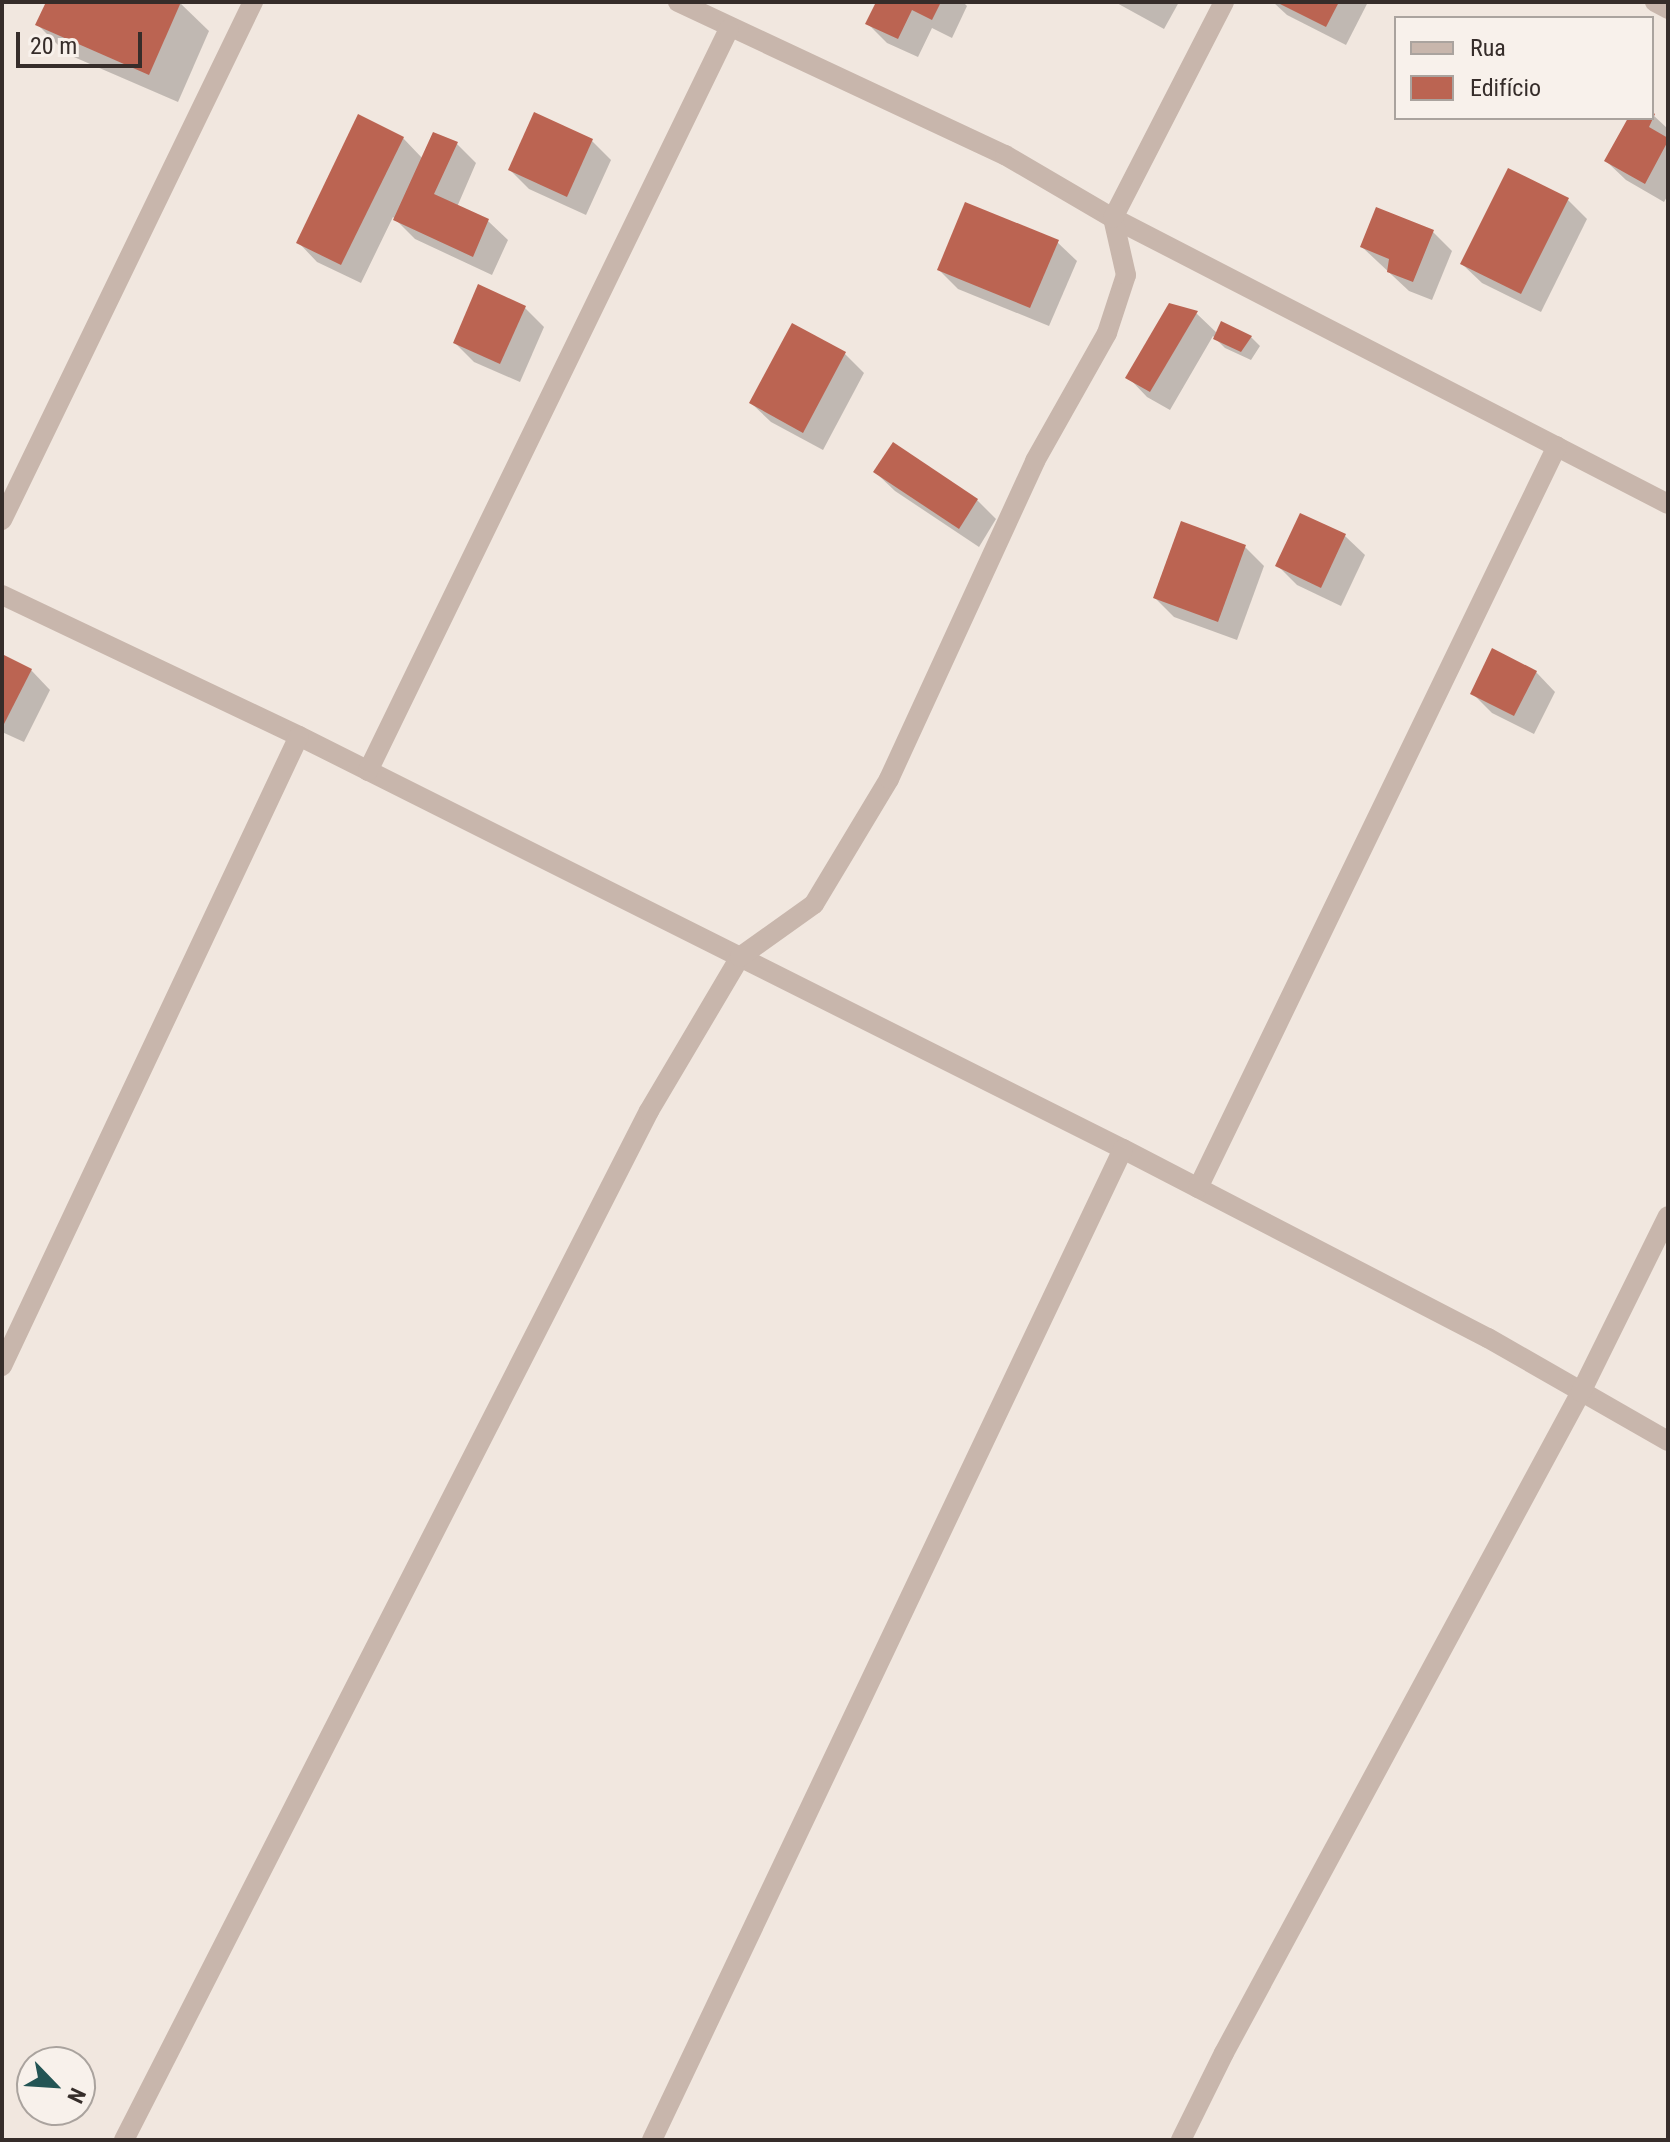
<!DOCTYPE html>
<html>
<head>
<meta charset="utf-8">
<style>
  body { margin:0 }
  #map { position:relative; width:1670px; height:2142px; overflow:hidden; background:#f1e7df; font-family:"Roboto Condensed",sans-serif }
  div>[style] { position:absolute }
  .shadow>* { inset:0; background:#0003 }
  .building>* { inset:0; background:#bb6452 }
  .minor>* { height:20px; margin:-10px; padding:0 10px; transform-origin:10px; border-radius:10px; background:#c8b6ac }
  .tertiary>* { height:20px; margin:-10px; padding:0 10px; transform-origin:10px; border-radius:10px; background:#c8b6ac }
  span { translate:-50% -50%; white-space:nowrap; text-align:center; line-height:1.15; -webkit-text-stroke:7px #f8f1eb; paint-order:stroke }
  .frame { position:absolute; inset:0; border:4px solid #362d2a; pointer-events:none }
  .legend { position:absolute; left:1394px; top:16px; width:260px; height:104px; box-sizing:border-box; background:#f8f1eb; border:2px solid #aaa39e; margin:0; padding:10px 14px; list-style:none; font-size:24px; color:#362d2a }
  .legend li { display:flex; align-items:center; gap:16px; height:40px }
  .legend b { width:40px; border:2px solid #aaa39e }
  .north { position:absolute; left:16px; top:2046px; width:80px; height:80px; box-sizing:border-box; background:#f8f1eb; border:2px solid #aaa39e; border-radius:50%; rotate:115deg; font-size:22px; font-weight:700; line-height:32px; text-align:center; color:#362d2a }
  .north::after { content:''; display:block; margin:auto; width:28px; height:36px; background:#235454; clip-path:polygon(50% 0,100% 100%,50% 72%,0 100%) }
  .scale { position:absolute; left:16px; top:32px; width:126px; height:36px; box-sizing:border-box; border:4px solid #362d2a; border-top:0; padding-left:10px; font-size:24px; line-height:28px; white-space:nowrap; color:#362d2a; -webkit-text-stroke:6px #f8f1eb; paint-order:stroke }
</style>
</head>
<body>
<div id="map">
  <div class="shadow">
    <div style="clip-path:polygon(48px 2px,179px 2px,209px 31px,178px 102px,67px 54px,38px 25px)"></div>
    <div style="clip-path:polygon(878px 2px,963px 2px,967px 6px,952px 38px,932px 28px,918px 57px,887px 43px,868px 24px)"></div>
    <div style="clip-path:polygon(1115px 2px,1179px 2px,1164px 29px)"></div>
    <div style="clip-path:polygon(1273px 2px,1368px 2px,1346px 45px,1287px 15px)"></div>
    <div style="clip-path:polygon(1652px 114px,1668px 129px,1668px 195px,1664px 202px,1626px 180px,1606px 161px,1630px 118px,1652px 118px)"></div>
    <div style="clip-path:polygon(403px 138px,423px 159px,457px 144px,476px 163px,457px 207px,488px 221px,508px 240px,492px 275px,415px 239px,393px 217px,361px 283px,317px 262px,298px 242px)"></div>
    <div style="clip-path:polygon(592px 141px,611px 160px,586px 215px,529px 189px,510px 170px)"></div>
    <div style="clip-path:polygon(1568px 200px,1587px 219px,1541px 312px,1482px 283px,1462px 264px)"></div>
    <div style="clip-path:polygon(1433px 232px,1452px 251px,1432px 300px,1409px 291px,1362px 247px)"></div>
    <div style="clip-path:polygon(1057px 242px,1077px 261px,1049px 326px,958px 289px,939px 270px)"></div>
    <div style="clip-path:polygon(525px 308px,544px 327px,520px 382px,474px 362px,455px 343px)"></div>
    <div style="clip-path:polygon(1196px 313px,1218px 334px,1251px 337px,1260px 346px,1251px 360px,1225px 348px,1213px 336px,1170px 410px,1147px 397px,1128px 377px)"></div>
    <div style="clip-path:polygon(792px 326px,845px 354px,864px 373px,823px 450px,771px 422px,751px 403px)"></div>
    <div style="clip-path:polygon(875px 472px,977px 500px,996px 519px,979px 547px,895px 491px)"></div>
    <div style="clip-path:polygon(1345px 536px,1365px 555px,1341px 606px,1297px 585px,1278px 566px)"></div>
    <div style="clip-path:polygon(1245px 547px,1264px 566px,1237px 640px,1174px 617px,1155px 598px)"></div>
    <div style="clip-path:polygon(2px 656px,31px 670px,50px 690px,24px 742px,2px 732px)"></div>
    <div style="clip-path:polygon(1536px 672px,1555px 692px,1534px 734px,1492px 713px,1473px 694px)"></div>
  </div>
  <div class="building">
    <div style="clip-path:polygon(46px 2px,181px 2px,149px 75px,35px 25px)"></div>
    <div style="clip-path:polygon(876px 2px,941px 2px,932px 20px,912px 10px,898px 39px,865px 24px)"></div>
    <div style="clip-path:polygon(1276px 2px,1339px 2px,1326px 27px)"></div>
    <div style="clip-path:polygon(534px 112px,593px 139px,567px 197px,508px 170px)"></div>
    <div style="clip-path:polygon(1652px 112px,1655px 114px,1649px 127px,1668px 138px,1668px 141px,1645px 184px,1604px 161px,1628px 118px,1652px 118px)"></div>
    <div style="clip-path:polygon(358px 114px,404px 137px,341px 265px,296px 243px)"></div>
    <div style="clip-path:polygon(433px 132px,458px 142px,434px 194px,489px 219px,473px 257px,393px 220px)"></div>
    <div style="clip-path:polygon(1508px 168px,1569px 198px,1521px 294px,1460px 264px)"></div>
    <div style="clip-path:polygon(965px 202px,1059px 240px,1030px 308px,937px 270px)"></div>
    <div style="clip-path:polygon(1376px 207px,1434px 230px,1413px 282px,1387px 272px,1389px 259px,1360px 247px)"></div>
    <div style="clip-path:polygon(478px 284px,526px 306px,500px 364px,453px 343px)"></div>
    <div style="clip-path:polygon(1169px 303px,1198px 311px,1150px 392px,1125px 378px)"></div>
    <div style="clip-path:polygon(1221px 321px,1252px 336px,1241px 352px,1213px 339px)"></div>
    <div style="clip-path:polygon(792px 323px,846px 352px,803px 433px,749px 403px)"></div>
    <div style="clip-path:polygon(893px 442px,978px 499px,959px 529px,873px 472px)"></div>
    <div style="clip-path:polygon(1300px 513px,1346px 534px,1321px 588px,1275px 566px)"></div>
    <div style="clip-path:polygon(1181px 521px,1246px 545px,1218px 622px,1153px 598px)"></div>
    <div style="clip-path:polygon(1492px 648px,1537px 671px,1514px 716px,1470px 694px)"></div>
    <div style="clip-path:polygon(2px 654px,32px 669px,4px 724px,2px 723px)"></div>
  </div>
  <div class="minor">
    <div style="left:678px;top:2px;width:361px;rotate:25.1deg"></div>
    <div style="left:1005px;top:155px;width:125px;rotate:30.3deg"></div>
    <div style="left:1113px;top:218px;width:624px;rotate:27.26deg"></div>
    <div style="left:1655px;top:2px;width:15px;rotate:28deg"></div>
    <div style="left:2px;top:520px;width:576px;rotate:-64.15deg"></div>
    <div style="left:2px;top:595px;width:329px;rotate:25.4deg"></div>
    <div style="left:299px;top:736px;width:922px;rotate:26.62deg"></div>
    <div style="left:1123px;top:1149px;width:411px;rotate:27.4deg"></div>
    <div style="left:1488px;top:1338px;width:207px;rotate:29.8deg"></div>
    <div style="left:368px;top:771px;width:825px;rotate:-64.06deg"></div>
    <div style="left:1198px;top:1188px;width:824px;rotate:-64.18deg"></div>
    <div style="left:2px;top:1366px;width:696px;rotate:-64.76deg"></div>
    <div style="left:652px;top:2140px;width:1097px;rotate:-64.58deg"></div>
    <div style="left:1181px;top:2140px;width:97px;rotate:-63.7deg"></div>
    <div style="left:1224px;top:2053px;width:751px;rotate:-61.63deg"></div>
    <div style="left:1581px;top:1392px;width:196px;rotate:-63.7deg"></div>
  </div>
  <div class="tertiary">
    <div style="left:124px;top:2140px;width:1155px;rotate:-62.97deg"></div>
    <div style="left:649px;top:1111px;width:179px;rotate:-59.4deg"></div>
    <div style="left:740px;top:957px;width:91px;rotate:-35.6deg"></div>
    <div style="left:814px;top:904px;width:146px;rotate:-59deg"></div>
    <div style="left:889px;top:779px;width:350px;rotate:-65.3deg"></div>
    <div style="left:1035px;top:461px;width:147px;rotate:-60.6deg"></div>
    <div style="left:1107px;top:333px;width:61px;rotate:-71.9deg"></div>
    <div style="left:1126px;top:275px;width:58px;rotate:-102.8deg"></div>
    <div style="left:1113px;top:218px;width:243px;rotate:-62.8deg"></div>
  </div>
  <div class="frame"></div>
  <ul class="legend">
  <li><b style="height:10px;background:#c8b6ac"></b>Rua</li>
  <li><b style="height:22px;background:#bb6452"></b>Edifício</li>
  </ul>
  <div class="north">N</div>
  <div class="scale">20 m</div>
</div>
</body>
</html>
